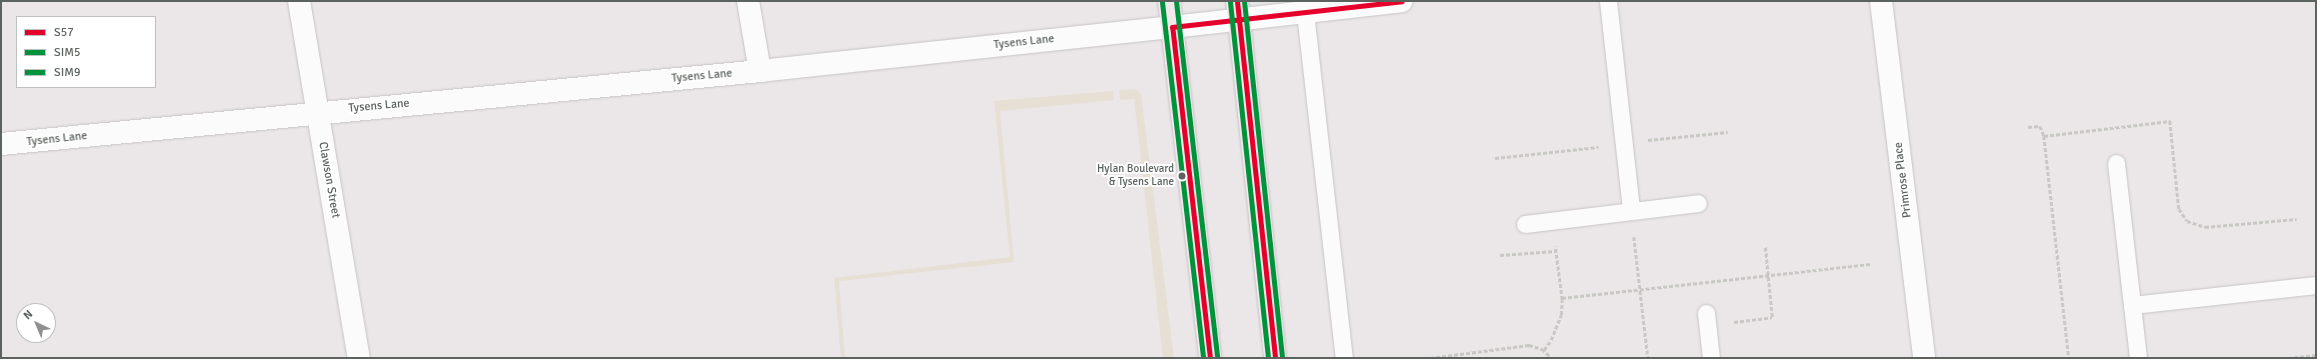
<!DOCTYPE html>
<html>
<head>
<meta charset="utf-8">
<style>
  body { margin:0 }
  #map { position:relative; width:2317px; height:359px; overflow:hidden; background:#ebe6e8; font-family:Signika,sans-serif }
  div>[style] { position:absolute }
  .green>* { inset:0; background:#e6e0d4 }
  .path>* { height:2.5px; margin-top:-1.25px; transform-origin:0; background:repeating-linear-gradient(90deg,#c8c9c5 0 4px,transparent 0 6px) }
  .roads { filter:drop-shadow(0 0 1px #c6c4c5) drop-shadow(0 0 1px #c6c4c5) }
  .lane>* { height:17px; margin:-8.5px; padding:0 8.5px; transform-origin:8.5px; border-radius:8.5px; background:#fcfbfc }
  .street>* { height:22px; margin:-11px; padding:0 11px; transform-origin:11px; border-radius:11px; background:#fcfbfc }
  .secondary>* { height:22px; margin:-11px; padding:0 11px; transform-origin:11px; border-radius:11px; background:#fcfbfc }
  .primary>* { height:22px; margin:-11px; padding:0 11px; transform-origin:11px; border-radius:11px; background:#f1e8eb }
  .bus-1>* { height:5px; margin:-2.5px; padding:0 2.5px; transform-origin:2.5px; border-radius:2.5px; background:#e4002b }
  .bus-2>* { height:5px; margin:-2.5px; padding:0 2.5px; transform-origin:2.5px; border-radius:2.5px; background:#00933c }
  .bus-3>* { height:5px; margin:-2.5px; padding:0 2.5px; transform-origin:2.5px; border-radius:2.5px; background:#00933c }
  .dots>* { width:11px; height:11px; translate:-50% -50%; box-sizing:border-box; border:2px solid #fff; border-radius:50% }
  span { translate:-50% -50%; white-space:nowrap; text-align:center; line-height:1.15; -webkit-text-stroke:4px #fff; paint-order:stroke }
  .bus-label { font-size:11px; color:#5c635e }
  .right { translate:-100% -50%; text-align:right }
  .street-label { font-size:12px; color:#5c635e }
  .frame { position:absolute; inset:0; border:2px solid #5c635e; pointer-events:none }
  .legend { position:absolute; left:16px; top:16px; width:140px; height:72px; box-sizing:border-box; background:#fff; border:1px solid #bec1bf; margin:0; padding:5px 7px; list-style:none; font-size:12px; color:#5c635e }
  .legend li { display:flex; align-items:center; gap:8px; height:20px }
  .legend b { width:20px; border:1px solid #bec1bf }
  .north { position:absolute; left:16px; top:303px; width:40px; height:40px; box-sizing:border-box; background:#fff; border:1px solid #bec1bf; border-radius:50%; rotate:316deg; font-size:11px; font-weight:700; line-height:16px; text-align:center; color:#5c635e }
  .north::after { content:''; display:block; margin:auto; width:14px; height:18px; background:#8e918e; clip-path:polygon(50% 0,100% 100%,50% 72%,0 100%) }
</style>
</head>
<body>
<div id="map">
  <div class="green">
    <div style="clip-path:polygon(1136px 89px,1141px 94px,1174px 358px,1163px 358px,1134px 99px,1120px 100px,1119px 90px)"></div>
    <div style="clip-path:polygon(1113px 91px,1114px 100px,1000px 111px,1014px 262px,839px 281px,845px 358px,841px 358px,834px 278px,1010px 257px,994px 101px)"></div>
  </div>
  <div class="path">
    <div style="left:2028px;top:127px;width:12px;rotate:-5deg"></div>
    <div style="left:2040px;top:126px;width:11px;rotate:68deg"></div>
    <div style="left:2044px;top:136px;width:223px;rotate:83.6deg"></div>
    <div style="left:2044px;top:136px;width:127px;rotate:-6.8deg"></div>
    <div style="left:2170px;top:121px;width:88px;rotate:84.2deg"></div>
    <div style="left:2179px;top:209px;width:14px;rotate:56deg"></div>
    <div style="left:2187px;top:221px;width:19px;rotate:18deg"></div>
    <div style="left:2205px;top:227px;width:92px;rotate:-5deg"></div>
    <div style="left:1648px;top:140px;width:80px;rotate:-5.7deg"></div>
    <div style="left:1495px;top:158px;width:104px;rotate:-6.1deg"></div>
    <div style="left:1634px;top:237px;width:122px;rotate:83.4deg"></div>
    <div style="left:1500px;top:255px;width:56px;rotate:-4.1deg"></div>
    <div style="left:1562px;top:298px;width:311px;rotate:-6.3deg"></div>
    <div style="left:1734px;top:322px;width:38px;rotate:-7deg"></div>
    <div style="left:1772px;top:317px;width:71px;rotate:-95.6deg"></div>
    <div style="left:1544px;top:350px;width:12px;rotate:-55deg"></div>
    <div style="left:1551px;top:340px;width:27px;rotate:-68deg"></div>
    <div style="left:1561px;top:315px;width:15px;rotate:-86deg"></div>
    <div style="left:1562px;top:300px;width:54px;rotate:-97.4deg"></div>
    <div style="left:1430px;top:358px;width:100px;rotate:-7.5deg"></div>
    <div style="left:1529px;top:345px;width:14px;rotate:17deg"></div>
    <div style="left:1542px;top:349px;width:13px;rotate:42deg"></div>
    <div style="left:2288px;top:358px;width:28px;rotate:-6deg"></div>
  </div>
  <div class="roads">
    <div class="lane">
      <div style="left:1608px;top:1px;width:211px;rotate:83.7deg"></div>
      <div style="left:1305px;top:12px;width:348px;rotate:83.6deg"></div>
      <div style="left:2116px;top:163px;width:143px;rotate:83.6deg"></div>
      <div style="left:2132px;top:305px;width:185px;rotate:-6.2deg"></div>
      <div style="left:1525px;top:224px;width:174px;rotate:-6.9deg"></div>
      <div style="left:2132px;top:305px;width:53px;rotate:83.5deg"></div>
      <div style="left:1706px;top:313px;width:45px;rotate:83.7deg"></div>
    </div>
    <div class="street">
      <div style="left:299px;top:1px;width:362px;rotate:80.5deg"></div>
      <div style="left:748px;top:1px;width:71px;rotate:80.3deg"></div>
      <div style="left:1881px;top:1px;width:360px;rotate:83.1deg"></div>
      <div style="left:1px;top:144px;width:763px;rotate:-5.49deg"></div>
      <div style="left:760px;top:71px;width:414px;rotate:-6.1deg"></div>
    </div>
    <div class="secondary">
      <div style="left:1172px;top:27px;width:231px;rotate:-6.4deg"></div>
    </div>
    <div class="primary">
      <div style="left:1169px;top:1px;width:359px;rotate:83.4deg"></div>
      <div style="left:1237px;top:1px;width:359px;rotate:83.9deg"></div>
    </div>
  </div>
  <div class="bus-1">
    <div style="left:1237px;top:1px;width:359px;rotate:83.9deg"></div>
    <div style="left:1210px;top:358px;width:333px;rotate:-96.5deg"></div>
    <div style="left:1172px;top:27px;width:231px;rotate:-6.4deg"></div>
  </div>
  <div class="bus-2">
    <div style="left:1162px;top:2px;width:358px;rotate:83.4deg"></div>
    <div style="left:1230px;top:2px;width:358px;rotate:83.9deg"></div>
  </div>
  <div class="bus-3">
    <div style="left:1176px;top:1px;width:358px;rotate:83.4deg"></div>
    <div style="left:1244px;top:1px;width:358px;rotate:83.9deg"></div>
  </div>
  <div class="dots">
    <div style="left:1182px;top:176px;background:#5c635e"></div>
  </div>
  <div class="bus-label">
    <span class="right" style="left:1174px;top:176px">Hylan Boulevard<br>&amp; Tysens Lane</span>
  </div>
  <div class="street-label">
    <span style="left:1024px;top:42px;rotate:-6deg">Tysens Lane</span>
    <span style="left:702px;top:76px;rotate:-5deg">Tysens Lane</span>
    <span style="left:379px;top:106px;rotate:-5deg">Tysens Lane</span>
    <span style="left:57px;top:139px;rotate:-6deg">Tysens Lane</span>
    <span style="left:329px;top:180px;rotate:80deg">Clawson Street</span>
    <span style="left:1903px;top:180px;rotate:-97deg">Primrose Place</span>
  </div>
  <div class="frame"></div>
  <ul class="legend">
  <li><b style="height:5px;background:#e4002b"></b>S57</li>
  <li><b style="height:5px;background:#00933c"></b>SIM5</li>
  <li><b style="height:5px;background:#00933c"></b>SIM9</li>
  </ul>
  <div class="north">N</div>
</div>
</body>
</html>
